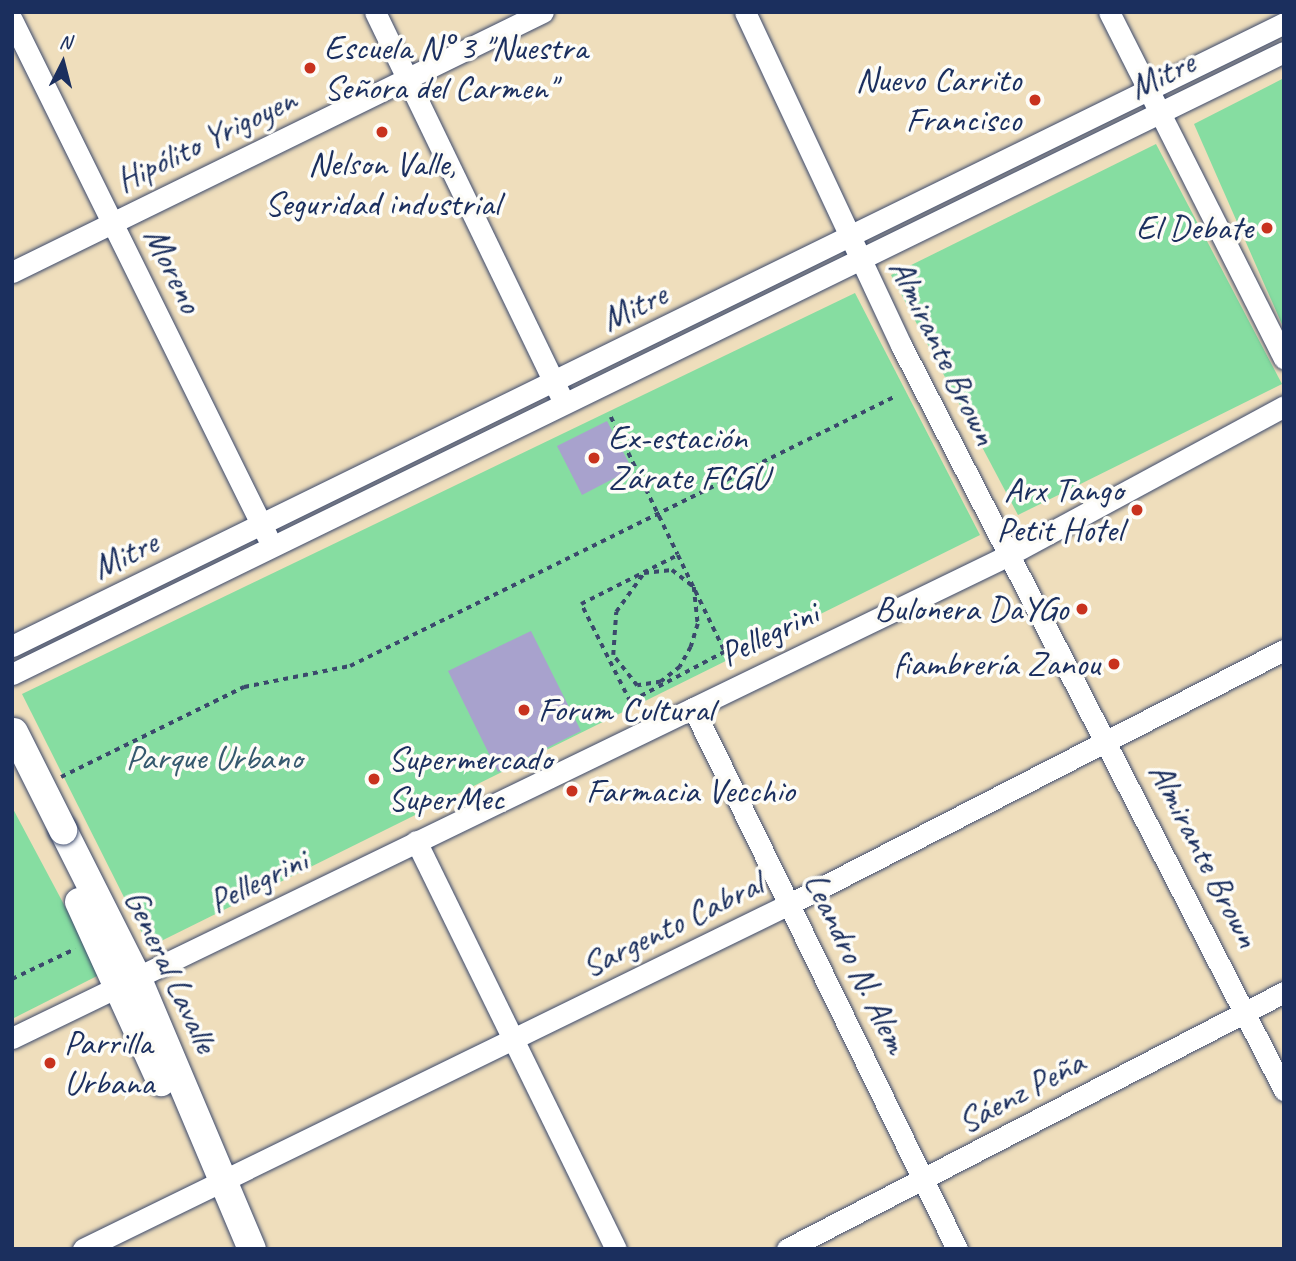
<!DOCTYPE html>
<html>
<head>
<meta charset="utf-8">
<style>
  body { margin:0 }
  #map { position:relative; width:1296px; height:1261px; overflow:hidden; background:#efdebc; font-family:Caveat,sans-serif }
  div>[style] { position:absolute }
  .green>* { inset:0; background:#86dda1 }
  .building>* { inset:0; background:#a8a2cd }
  .path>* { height:3.5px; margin-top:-1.75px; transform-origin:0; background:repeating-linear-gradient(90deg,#3b496c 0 5px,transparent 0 10px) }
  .roads { filter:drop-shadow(0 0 2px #3b496c) drop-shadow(0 0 2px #3b496c) }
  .minor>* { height:21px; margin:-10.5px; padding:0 10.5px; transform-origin:10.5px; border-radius:10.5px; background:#fff }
  .major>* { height:28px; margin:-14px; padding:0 14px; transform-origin:14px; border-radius:14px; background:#fff }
  .bridges { filter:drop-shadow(0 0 2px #3b496c) drop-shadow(0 0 2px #3b496c) }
  .major-bridge>* { height:28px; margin:-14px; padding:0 14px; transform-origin:14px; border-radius:14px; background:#fff }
  .dots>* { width:19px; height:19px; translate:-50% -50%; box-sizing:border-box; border:4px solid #fdfcf7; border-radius:50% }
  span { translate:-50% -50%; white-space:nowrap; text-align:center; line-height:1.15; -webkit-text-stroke:7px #fdfcf7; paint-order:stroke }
  .poi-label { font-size:35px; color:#1b2f5e }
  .left { translate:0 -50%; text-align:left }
  .right { translate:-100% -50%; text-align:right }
  .street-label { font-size:35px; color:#1b2f5e }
  .park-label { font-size:35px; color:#365a6f }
  .frame { position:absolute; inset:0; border:14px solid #1b2f5e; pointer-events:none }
  .north { position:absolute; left:28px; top:28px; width:70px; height:70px; -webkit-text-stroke:5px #fdfcf7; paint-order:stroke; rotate:6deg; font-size:19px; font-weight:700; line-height:28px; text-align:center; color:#1b2f5e }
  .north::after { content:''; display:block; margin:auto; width:24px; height:32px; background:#1b2f5e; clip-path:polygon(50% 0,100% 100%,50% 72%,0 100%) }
</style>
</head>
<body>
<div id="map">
  <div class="green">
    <div style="clip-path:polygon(1284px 78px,1284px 329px,1194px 124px)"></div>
    <div style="clip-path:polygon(1156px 144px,1282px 384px,1018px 515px,891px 275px)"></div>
    <div style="clip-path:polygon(855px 293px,980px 535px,149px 947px,22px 694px)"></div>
    <div style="clip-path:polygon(12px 807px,101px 974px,12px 1019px)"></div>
  </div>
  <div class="building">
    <div style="clip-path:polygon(607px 421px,632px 469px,582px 495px,557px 446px)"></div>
    <div style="clip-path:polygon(531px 631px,581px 731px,498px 772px,448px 671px)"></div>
  </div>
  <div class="path">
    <div style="left:611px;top:417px;width:153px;rotate:64.1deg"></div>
    <div style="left:678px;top:555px;width:108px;rotate:64.1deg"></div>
    <div style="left:725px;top:652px;width:107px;rotate:152.2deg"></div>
    <div style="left:630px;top:702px;width:110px;rotate:-116.6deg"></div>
    <div style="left:581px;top:604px;width:109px;rotate:-26.8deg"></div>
    <div style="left:672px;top:570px;width:28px;rotate:38deg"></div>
    <div style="left:694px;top:587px;width:37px;rotate:84deg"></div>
    <div style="left:698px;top:624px;width:24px;rotate:107deg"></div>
    <div style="left:691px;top:647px;width:23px;rotate:119deg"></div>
    <div style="left:680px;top:667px;width:24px;rotate:142deg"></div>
    <div style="left:661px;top:682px;width:24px;rotate:171deg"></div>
    <div style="left:637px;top:686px;width:39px;rotate:-128deg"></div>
    <div style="left:613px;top:655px;width:43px;rotate:-86deg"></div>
    <div style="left:616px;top:612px;width:48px;rotate:-54.3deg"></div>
    <div style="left:644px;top:573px;width:28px;rotate:-6deg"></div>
    <div style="left:61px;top:777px;width:204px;rotate:-26.2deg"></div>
    <div style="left:244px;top:687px;width:108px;rotate:-11.2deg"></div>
    <div style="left:350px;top:666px;width:609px;rotate:-26.31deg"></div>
    <div style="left:12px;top:979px;width:70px;rotate:-25.5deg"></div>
  </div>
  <div class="roads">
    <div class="minor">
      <div style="left:375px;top:12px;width:427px;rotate:64.2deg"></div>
      <div style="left:745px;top:12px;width:368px;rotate:64.9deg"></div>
      <div style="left:901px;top:345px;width:838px;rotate:62.79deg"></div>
      <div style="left:1109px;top:12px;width:388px;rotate:63.2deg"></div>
      <div style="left:12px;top:20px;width:576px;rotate:63.7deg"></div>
      <div style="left:12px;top:272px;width:591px;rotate:-26.09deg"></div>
      <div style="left:12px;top:646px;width:1416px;rotate:-26.09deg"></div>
      <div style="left:12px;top:674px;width:1416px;rotate:-26.06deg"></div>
      <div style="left:693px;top:708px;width:602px;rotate:63.99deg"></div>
      <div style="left:416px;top:841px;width:454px;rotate:63.9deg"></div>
      <div style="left:12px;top:1038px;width:1106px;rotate:-25.85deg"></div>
      <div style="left:1007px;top:556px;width:315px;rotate:-28.4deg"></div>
      <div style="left:83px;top:1249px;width:788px;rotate:-26.04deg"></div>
      <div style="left:791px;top:903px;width:554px;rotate:-27.17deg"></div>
      <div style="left:787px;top:1249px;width:560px;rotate:-27.34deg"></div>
    </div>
    <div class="major">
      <div style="left:63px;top:830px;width:165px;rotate:63.3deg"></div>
      <div style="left:137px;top:977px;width:295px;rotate:67.1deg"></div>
      <div style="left:79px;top:902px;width:198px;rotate:65.5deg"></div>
    </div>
  </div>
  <div class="bridges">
    <div class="major-bridge">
      <div style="left:14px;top:732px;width:110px;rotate:63.4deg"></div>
    </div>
  </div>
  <div class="dots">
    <div style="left:310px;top:68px;background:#c8321e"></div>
    <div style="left:1035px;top:100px;background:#c8321e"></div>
    <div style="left:382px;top:132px;background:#c8321e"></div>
    <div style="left:1267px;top:228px;background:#c8321e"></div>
    <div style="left:594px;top:458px;background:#c8321e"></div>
    <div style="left:1137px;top:510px;background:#c8321e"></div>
    <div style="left:1082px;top:609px;background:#c8321e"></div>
    <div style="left:1114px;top:664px;background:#c8321e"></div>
    <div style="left:524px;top:710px;background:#c8321e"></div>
    <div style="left:374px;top:779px;background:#c8321e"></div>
    <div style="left:572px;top:791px;background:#c8321e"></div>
    <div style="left:50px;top:1063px;background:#c8321e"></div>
  </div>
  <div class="poi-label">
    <span class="left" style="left:324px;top:68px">Escuela N° 3 "Nuestra<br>Señora del Carmen"</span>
    <span class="right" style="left:1021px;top:100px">Nuevo Carrito<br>Francisco</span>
    <span style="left:382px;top:184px">Nelson Valle,<br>Seguridad industrial</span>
    <span class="right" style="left:1253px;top:228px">El Debate</span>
    <span class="left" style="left:608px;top:458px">Ex-estación<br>Zárate FCGU</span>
    <span class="right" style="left:1123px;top:510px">Arx Tango<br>Petit Hotel</span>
    <span class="right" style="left:1068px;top:609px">Bulonera DaYGo</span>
    <span class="right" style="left:1100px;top:664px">fiambrería Zanou</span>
    <span class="left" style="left:538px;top:710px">Forum Cultural</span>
    <span class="left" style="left:388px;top:779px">Supermercado<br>SuperMec</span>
    <span class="left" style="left:586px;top:791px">Farmacia Vecchio</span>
    <span class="left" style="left:64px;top:1063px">Parrilla<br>Urbana</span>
  </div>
  <div class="street-label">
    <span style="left:1162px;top:75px;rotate:-26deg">Mitre</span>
    <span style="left:206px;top:140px;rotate:-26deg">Hipólito Yrigoyen</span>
    <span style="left:173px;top:270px;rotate:64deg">Moreno</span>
    <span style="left:634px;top:307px;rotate:-26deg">Mitre</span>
    <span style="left:943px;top:352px;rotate:64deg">Almirante Brown</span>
    <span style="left:125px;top:555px;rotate:-26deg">Mitre</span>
    <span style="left:769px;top:634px;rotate:-26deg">Pellegrini</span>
    <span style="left:1204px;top:855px;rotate:63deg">Almirante Brown</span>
    <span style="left:258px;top:881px;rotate:-26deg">Pellegrini</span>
    <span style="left:672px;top:925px;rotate:-26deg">Sargento Cabral</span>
    <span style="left:856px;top:963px;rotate:64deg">Leandro N. Alem</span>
    <span style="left:171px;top:971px;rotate:65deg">General Lavalle</span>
    <span style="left:1021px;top:1092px;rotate:-28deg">Sáenz Peña</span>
  </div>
  <div class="park-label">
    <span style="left:214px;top:758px">Parque Urbano</span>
  </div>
  <div class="frame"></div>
  <div class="north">N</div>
</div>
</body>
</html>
